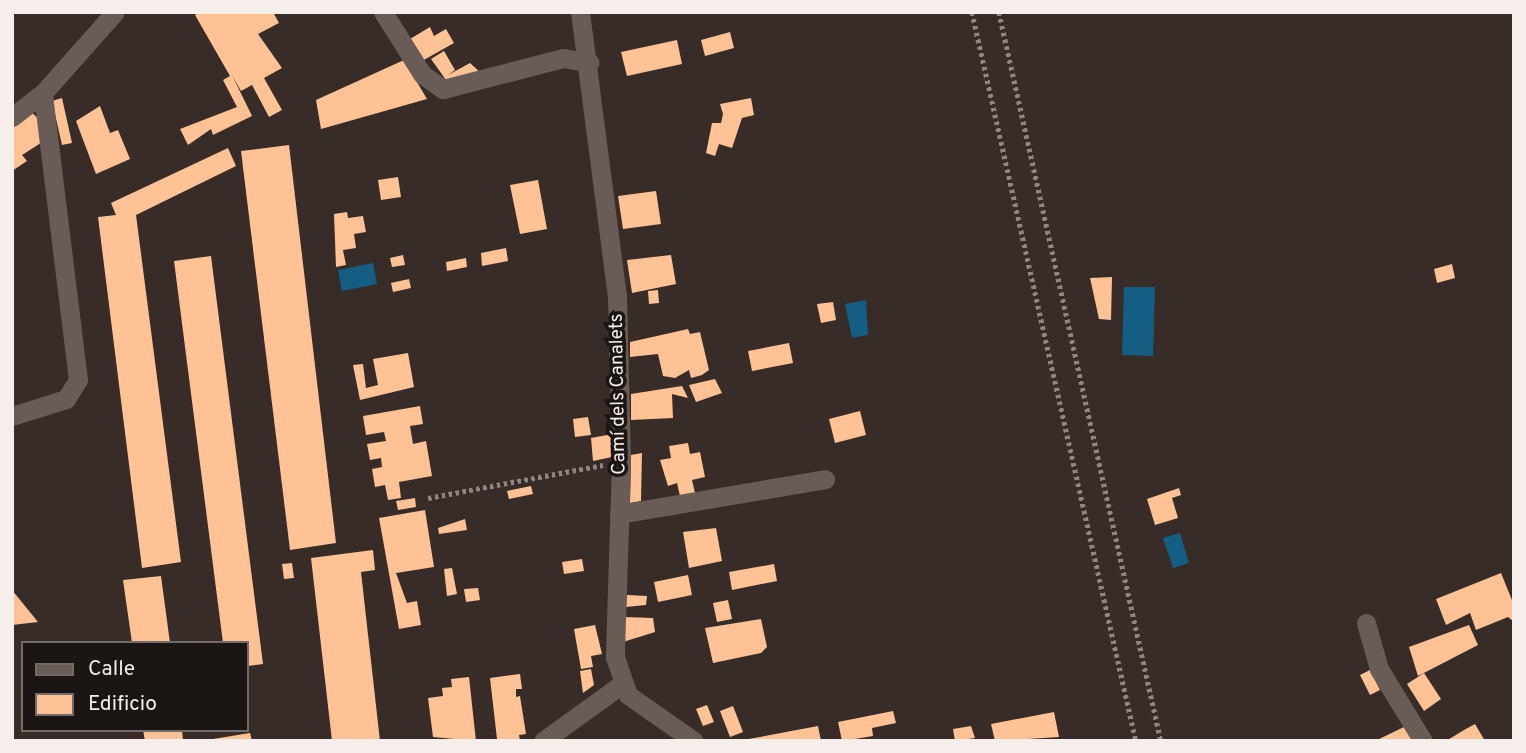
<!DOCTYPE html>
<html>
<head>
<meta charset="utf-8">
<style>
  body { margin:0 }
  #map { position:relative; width:1526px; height:753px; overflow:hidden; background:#372c27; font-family:Overpass,sans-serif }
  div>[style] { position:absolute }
  .water>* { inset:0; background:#145e84 }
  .building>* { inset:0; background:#fec294 }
  .path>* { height:4.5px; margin-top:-2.25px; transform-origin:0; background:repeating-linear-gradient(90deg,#8f8681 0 3.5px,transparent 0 7px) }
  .minor>* { height:19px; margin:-9.5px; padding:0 9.5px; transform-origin:9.5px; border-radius:9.5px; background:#695c57 }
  span { translate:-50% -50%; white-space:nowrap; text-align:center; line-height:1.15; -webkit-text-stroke:7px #1b1513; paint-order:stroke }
  .street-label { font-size:19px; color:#f5eeea }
  .frame { position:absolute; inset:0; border:14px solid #f5eeea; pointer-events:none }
  .legend { position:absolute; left:21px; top:641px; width:228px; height:91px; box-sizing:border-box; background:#1b1513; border:2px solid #726c69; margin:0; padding:9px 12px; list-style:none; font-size:21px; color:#f5eeea }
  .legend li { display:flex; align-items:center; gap:14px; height:35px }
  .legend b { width:35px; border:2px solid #726c69 }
</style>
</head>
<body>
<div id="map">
  <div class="water">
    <div style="clip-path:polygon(373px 263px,377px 284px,342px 291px,338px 270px)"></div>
    <div style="clip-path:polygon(1124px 287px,1155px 287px,1153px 356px,1122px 355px)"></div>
    <div style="clip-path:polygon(866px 300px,868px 335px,852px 338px,845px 304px)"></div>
    <div style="clip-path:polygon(1180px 533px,1189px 563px,1173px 568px,1163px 538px)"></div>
  </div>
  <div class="building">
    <div style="clip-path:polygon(199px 12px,273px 12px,279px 23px,258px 34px,282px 68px,264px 78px,282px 110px,269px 117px,252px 85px,241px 91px,232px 75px,252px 116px,213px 135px,211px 129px,188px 145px,180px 129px,237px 107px,223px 80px,230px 76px,195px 15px)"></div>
    <div style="clip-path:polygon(430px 27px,434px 36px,446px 29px,454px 43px,422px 61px,410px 39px)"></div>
    <div style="clip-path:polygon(730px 32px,734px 48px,705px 56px,701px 40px)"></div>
    <div style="clip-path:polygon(677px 40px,682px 64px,627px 76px,621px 52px)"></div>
    <div style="clip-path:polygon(444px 51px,455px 70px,448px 75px,470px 63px,482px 74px,446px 80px,431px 59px)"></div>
    <div style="clip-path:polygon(404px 60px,427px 99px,321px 129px,316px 100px)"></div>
    <div style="clip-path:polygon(62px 98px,72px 143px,62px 145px,52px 101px)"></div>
    <div style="clip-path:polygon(751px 98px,754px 115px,742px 118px,732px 148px,719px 144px,715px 156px,706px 153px,712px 123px,721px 123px,723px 114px,720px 104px)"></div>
    <div style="clip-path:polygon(100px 106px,110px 133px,118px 130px,130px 159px,96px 174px,76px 121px)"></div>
    <div style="clip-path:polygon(31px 112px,39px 119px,44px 141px,22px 155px,27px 161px,12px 171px,12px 125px)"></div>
    <div style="clip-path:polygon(289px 145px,336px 543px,290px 550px,241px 151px)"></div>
    <div style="clip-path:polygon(228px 148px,236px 166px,136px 215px,181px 562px,142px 568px,98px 217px,116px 215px,111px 203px)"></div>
    <div style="clip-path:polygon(398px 177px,401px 197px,381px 200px,378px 180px)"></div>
    <div style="clip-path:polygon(538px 180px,547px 229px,520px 234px,510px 185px)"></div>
    <div style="clip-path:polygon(656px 191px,661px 224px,623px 229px,618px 196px)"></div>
    <div style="clip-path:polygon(347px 212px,348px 218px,363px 216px,366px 232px,354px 234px,356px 248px,343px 250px,346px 265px,336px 267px,334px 214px)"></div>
    <div style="clip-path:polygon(506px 248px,508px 261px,482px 266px,481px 253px)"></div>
    <div style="clip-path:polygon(403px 255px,405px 265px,392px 267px,390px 258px)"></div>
    <div style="clip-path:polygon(671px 255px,676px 284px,632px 293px,627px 260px)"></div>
    <div style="clip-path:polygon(211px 256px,263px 664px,247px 666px,247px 643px,223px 643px,174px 261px)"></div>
    <div style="clip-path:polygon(466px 258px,467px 267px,447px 271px,446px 262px)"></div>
    <div style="clip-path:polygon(1452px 264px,1455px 278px,1437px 283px,1434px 269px)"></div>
    <div style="clip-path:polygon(1112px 277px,1111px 320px,1099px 319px,1090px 278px)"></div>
    <div style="clip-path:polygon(409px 279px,411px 288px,393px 292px,391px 283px)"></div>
    <div style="clip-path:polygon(658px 290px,659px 303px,649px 304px,648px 291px)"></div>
    <div style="clip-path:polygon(833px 302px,836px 320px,821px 323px,817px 304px)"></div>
    <div style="clip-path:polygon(688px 329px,690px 334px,700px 332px,709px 370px,702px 375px,691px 378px,689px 370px,675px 378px,663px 376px,658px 354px,630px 357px,630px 342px)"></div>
    <div style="clip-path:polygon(789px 343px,793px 363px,752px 371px,748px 351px)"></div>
    <div style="clip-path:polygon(408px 353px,414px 387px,360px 400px,353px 365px,363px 364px,366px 388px,378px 385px,373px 359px)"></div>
    <div style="clip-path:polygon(715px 379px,722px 393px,696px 402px,689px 385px)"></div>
    <div style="clip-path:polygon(682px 386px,688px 398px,672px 394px,673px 418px,631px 420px,631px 394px)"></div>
    <div style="clip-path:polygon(420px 406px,423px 424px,410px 426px,413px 444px,426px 441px,432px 476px,399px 482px,401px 498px,388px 500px,385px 485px,375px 487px,372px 469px,382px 467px,381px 458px,370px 460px,367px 444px,386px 441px,384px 432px,366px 435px,363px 416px)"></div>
    <div style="clip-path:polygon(860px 411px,866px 435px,835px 443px,829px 419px)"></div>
    <div style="clip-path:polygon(588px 417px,591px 435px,575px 437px,573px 419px)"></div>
    <div style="clip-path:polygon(613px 434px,612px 457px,593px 461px,591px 438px)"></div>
    <div style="clip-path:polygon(688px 443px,690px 454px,700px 452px,705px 477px,692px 480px,695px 493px,680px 496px,677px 483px,668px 486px,660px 460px,671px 458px,669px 446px)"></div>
    <div style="clip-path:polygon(642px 453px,641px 501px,630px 503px,631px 455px)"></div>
    <div style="clip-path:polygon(531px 486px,533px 494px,509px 499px,507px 491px)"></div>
    <div style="clip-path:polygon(1179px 488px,1181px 495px,1172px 498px,1178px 518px,1155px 525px,1147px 499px)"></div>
    <div style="clip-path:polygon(415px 498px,416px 507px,398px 510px,396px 501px)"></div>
    <div style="clip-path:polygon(425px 510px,434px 567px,396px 573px,407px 603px,417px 601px,421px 625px,399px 629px,379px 518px)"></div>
    <div style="clip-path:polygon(465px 519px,467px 530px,439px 534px,438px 528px)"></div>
    <div style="clip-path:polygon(716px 528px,722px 561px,689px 568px,683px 532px)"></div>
    <div style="clip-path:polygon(373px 550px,375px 570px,361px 572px,380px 741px,332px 741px,311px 558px)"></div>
    <div style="clip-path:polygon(582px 559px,584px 571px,564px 574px,562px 562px)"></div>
    <div style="clip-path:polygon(292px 563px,294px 578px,284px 579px,282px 564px)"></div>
    <div style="clip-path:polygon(774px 564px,777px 581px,732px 590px,729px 572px)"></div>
    <div style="clip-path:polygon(452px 568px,457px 594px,447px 596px,444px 569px)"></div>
    <div style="clip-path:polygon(1501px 573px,1514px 605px,1514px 622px,1508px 617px,1476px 630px,1470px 613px,1446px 625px,1436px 599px)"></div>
    <div style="clip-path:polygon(688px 575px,692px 595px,658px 602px,654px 582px)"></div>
    <div style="clip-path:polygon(161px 576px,170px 643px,132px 643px,123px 580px)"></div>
    <div style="clip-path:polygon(478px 588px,480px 600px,466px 602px,464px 589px)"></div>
    <div style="clip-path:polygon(12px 590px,38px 622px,12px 625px)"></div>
    <div style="clip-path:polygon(627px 595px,647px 596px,646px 605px,626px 607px)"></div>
    <div style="clip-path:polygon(728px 600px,732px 619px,717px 622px,713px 603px)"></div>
    <div style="clip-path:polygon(624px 617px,653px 618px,655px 632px,623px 642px)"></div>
    <div style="clip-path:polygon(761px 619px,767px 647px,761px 653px,713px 663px,705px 628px)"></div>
    <div style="clip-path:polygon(595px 625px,602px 654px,591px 656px,593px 667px,581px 669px,574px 629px)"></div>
    <div style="clip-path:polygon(1469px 625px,1478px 645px,1418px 676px,1409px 647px)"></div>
    <div style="clip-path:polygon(591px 669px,594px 685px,583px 693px,580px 671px)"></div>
    <div style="clip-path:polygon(1370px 670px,1380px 690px,1370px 695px,1360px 675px)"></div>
    <div style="clip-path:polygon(1424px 673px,1441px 699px,1424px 711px,1407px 684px)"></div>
    <div style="clip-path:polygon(520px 674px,522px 689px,516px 689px,516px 697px,520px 696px,526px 734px,519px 735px,520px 741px,497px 739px,490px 678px)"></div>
    <div style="clip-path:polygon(469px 677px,476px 741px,433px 737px,428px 698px,443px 696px,442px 688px,452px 687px,451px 679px)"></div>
    <div style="clip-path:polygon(707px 705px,714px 722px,703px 726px,696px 709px)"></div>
    <div style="clip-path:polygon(733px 706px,743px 732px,730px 737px,720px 711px)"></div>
    <div style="clip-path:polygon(893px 711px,896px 723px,872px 728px,873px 736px,842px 741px,838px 722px)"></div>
    <div style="clip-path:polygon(1054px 712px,1059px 737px,995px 741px,991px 724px)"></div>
    <div style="clip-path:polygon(1475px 724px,1485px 741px,1446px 741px,1464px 730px)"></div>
    <div style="clip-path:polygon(818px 726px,821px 741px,749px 741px,749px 739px)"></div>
    <div style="clip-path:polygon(971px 726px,975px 738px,955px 741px,953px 729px)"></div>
    <div style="clip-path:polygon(1404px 727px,1415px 741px,1375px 741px)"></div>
    <div style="clip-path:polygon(143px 730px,182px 730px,183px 741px,145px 741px)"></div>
    <div style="clip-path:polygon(250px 733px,252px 741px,213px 741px,213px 739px)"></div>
  </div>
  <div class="path">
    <div style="left:972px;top:12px;width:747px;rotate:77.32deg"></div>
    <div style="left:999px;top:12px;width:747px;rotate:77.47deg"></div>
    <div style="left:428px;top:498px;width:178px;rotate:-10.7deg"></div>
  </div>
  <div class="minor">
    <div style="left:383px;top:12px;width:73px;rotate:57.8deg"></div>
    <div style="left:422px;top:74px;width:26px;rotate:36deg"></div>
    <div style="left:443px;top:89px;width:124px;rotate:-14.5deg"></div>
    <div style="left:563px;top:58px;width:27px;rotate:10deg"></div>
    <div style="left:580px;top:12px;width:286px;rotate:82.6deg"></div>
    <div style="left:617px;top:296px;width:166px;rotate:88.6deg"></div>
    <div style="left:621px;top:462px;width:195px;rotate:91.8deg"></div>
    <div style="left:615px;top:657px;width:40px;rotate:71.1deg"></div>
    <div style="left:628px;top:695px;width:80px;rotate:34.9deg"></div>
    <div style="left:12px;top:117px;width:39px;rotate:-38deg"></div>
    <div style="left:12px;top:416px;width:57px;rotate:-17.5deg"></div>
    <div style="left:66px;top:399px;width:22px;rotate:-58deg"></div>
    <div style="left:78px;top:380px;width:289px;rotate:-97deg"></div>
    <div style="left:43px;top:93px;width:108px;rotate:-48.4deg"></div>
    <div style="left:619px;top:514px;width:209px;rotate:-9.6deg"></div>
    <div style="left:1366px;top:623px;width:48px;rotate:74.2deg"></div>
    <div style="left:1379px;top:669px;width:84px;rotate:58.6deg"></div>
    <div style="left:543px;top:741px;width:97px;rotate:-35.8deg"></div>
  </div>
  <div class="street-label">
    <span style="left:619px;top:394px;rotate:-91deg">Camí dels Canalets</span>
  </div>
  <div class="frame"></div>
  <ul class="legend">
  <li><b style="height:9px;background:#695c57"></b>Calle</li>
  <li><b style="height:19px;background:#fec294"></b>Edificio</li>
  </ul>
</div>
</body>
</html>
